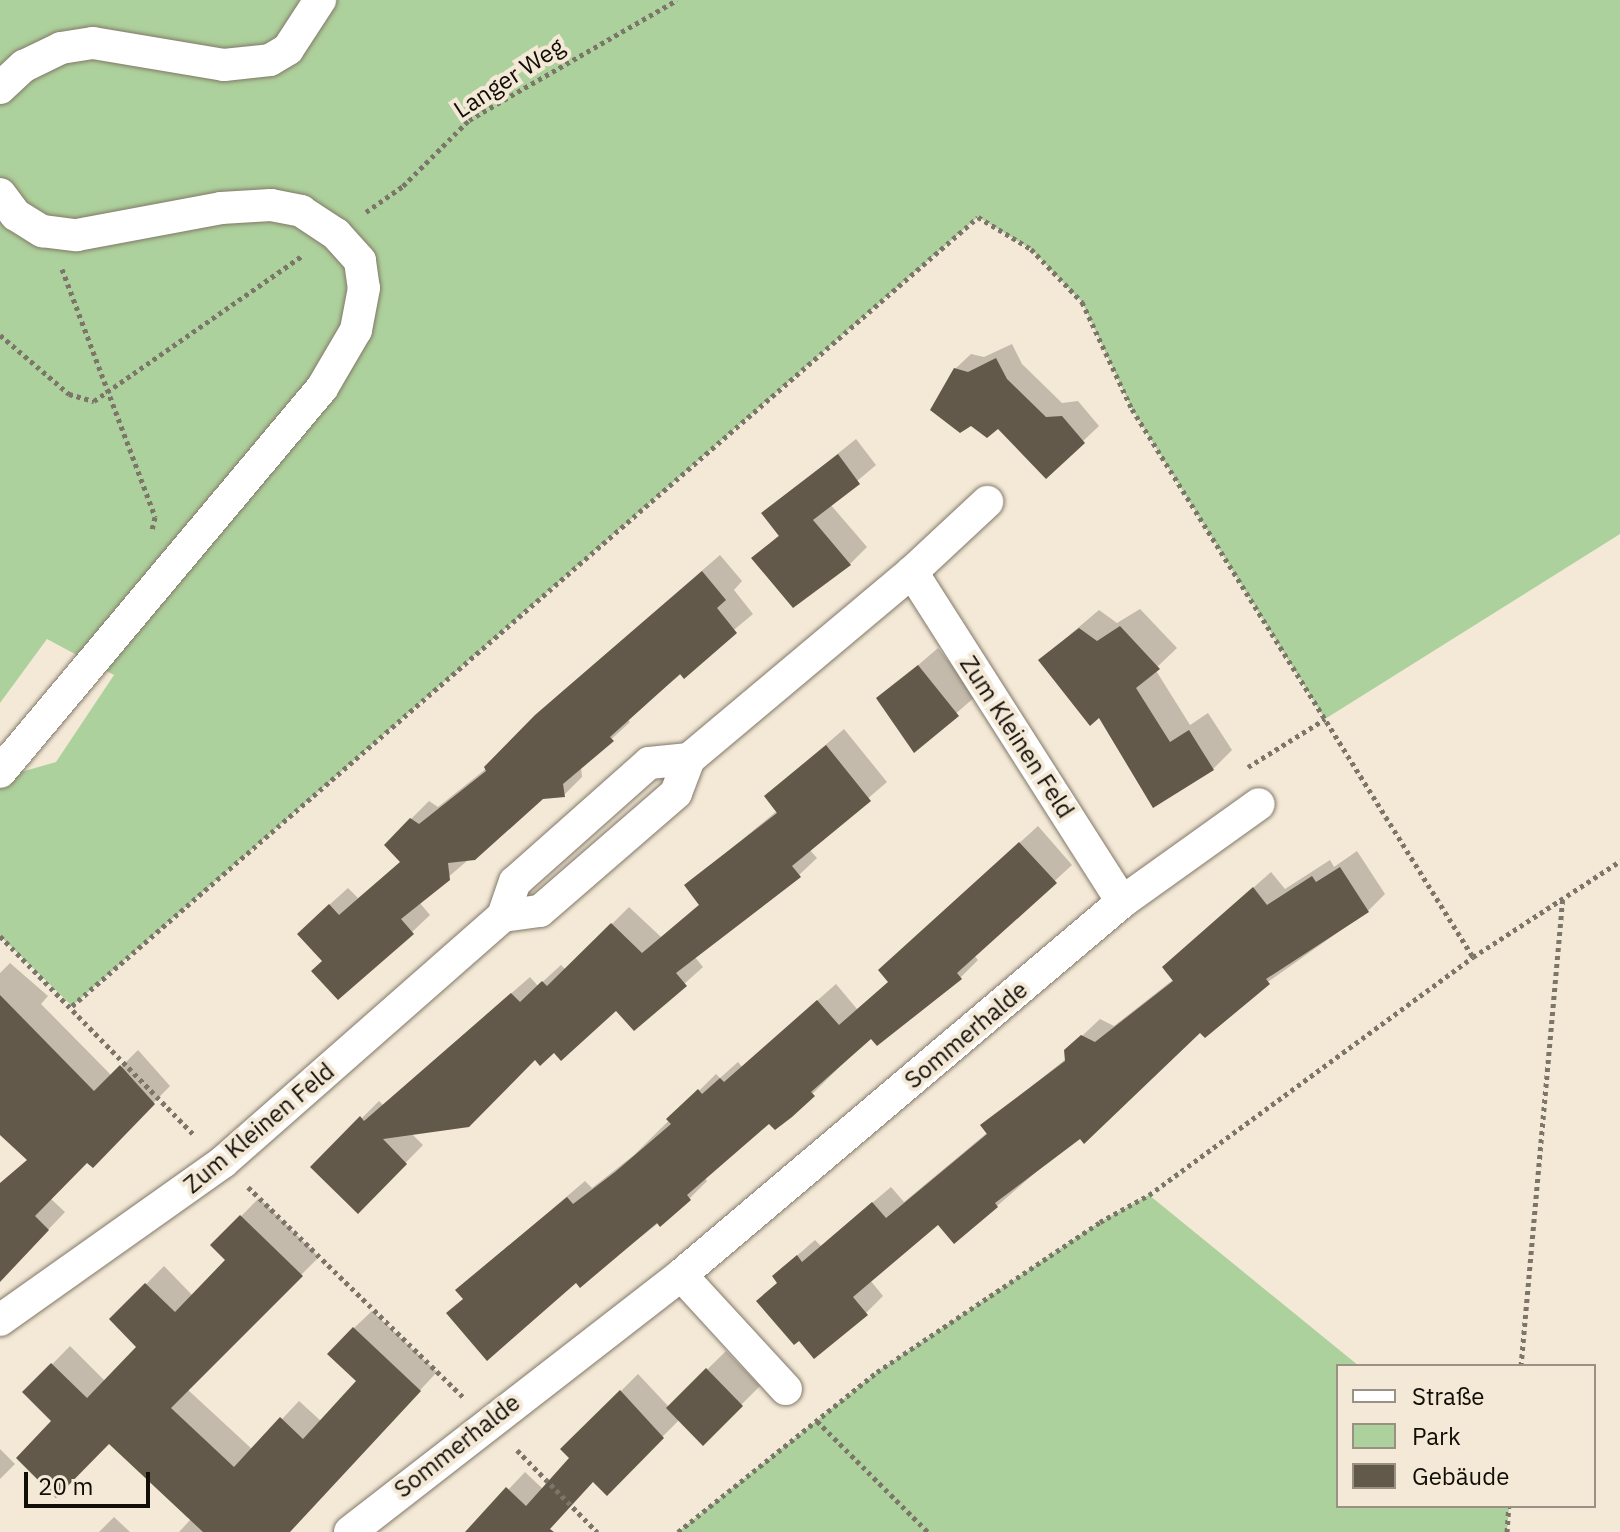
<!DOCTYPE html>
<html>
<head>
<meta charset="utf-8">
<style>
  body { margin:0 }
  #map { position:relative; width:1620px; height:1532px; overflow:hidden; background:#f4e9d7; font-family:"IBM Plex Sans",sans-serif }
  div>[style] { position:absolute }
  .green>* { inset:0; background:#add19c }
  .shadow>* { inset:0; background:#0003 }
  .building>* { inset:0; background:#63594a }
  .path>* { height:5px; margin-top:-2.5px; transform-origin:0; background:repeating-linear-gradient(90deg,#7c7569 0 4px,transparent 0 8px) }
  .roads { filter:drop-shadow(0 0 2px #827868) drop-shadow(0 0 2px #827868) }
  .street>* { height:32px; margin:-16px; padding:0 16px; transform-origin:16px; border-radius:16px; background:#fff }
  span { translate:-50% -50%; white-space:nowrap; text-align:center; line-height:1.15; -webkit-text-stroke:8px #f4e9d7; paint-order:stroke }
  .street-label { font-size:24px; color:#110d07 }
  .legend { position:absolute; left:1336px; top:1364px; width:260px; height:144px; box-sizing:border-box; background:#f4e9d7; border:2px solid #999184; margin:0; padding:10px 14px; list-style:none; font-size:24px; color:#110d07 }
  .legend li { display:flex; align-items:center; gap:16px; height:40px }
  .legend b { width:40px; border:2px solid #999184 }
  .scale { position:absolute; left:24px; top:1472px; width:126px; height:36px; box-sizing:border-box; border:4px solid #110d07; border-top:0; padding-left:10px; font-size:24px; line-height:28px; white-space:nowrap; color:#110d07; -webkit-text-stroke:6px #f4e9d7; paint-order:stroke }
</style>
</head>
<body>
<div id="map">
  <div class="green">
    <div style="clip-path:polygon(0 0,1620px 0,1620px 534px,1325px 719px,1132px 409px,1082px 302px,1031px 249px,978px 217px,72px 1006px,0 936px,0 778px,56px 762px,114px 675px,47px 639px,0 703px)"></div>
    <div style="clip-path:polygon(1149px 1195px,1359px 1366px,1338px 1366px,1338px 1506px,1509px 1506px,1507px 1532px,678px 1532px,877px 1372px,1100px 1222px)"></div>
  </div>
  <div class="shadow">
    <div style="clip-path:polygon(1012px 344px,1022px 364px,1062px 403px,1078px 401px,1099px 426px,1046px 476px,955px 369px,971px 354px,984px 357px)"></div>
    <div style="clip-path:polygon(856px 439px,876px 465px,830px 504px,867px 547px,850px 564px,754px 558px,780px 534px,764px 513px)"></div>
    <div style="clip-path:polygon(720px 555px,742px 581px,734px 590px,753px 614px,627px 719px,630px 722px,581px 767px,582px 777px,564px 795px,542px 797px,419px 902px,430px 915px,412px 932px,324px 961px,317px 916px,348px 888px,358px 898px,402px 861px,411px 819px,429px 801px,438px 807px,487px 768px,556px 697px)"></div>
    <div style="clip-path:polygon(1140px 609px,1177px 648px,1155px 669px,1190px 725px,1208px 713px,1232px 750px,1213px 769px,1100px 715px,1040px 660px,1099px 610px,1117px 623px)"></div>
    <div style="clip-path:polygon(938px 648px,976px 696px,914px 750px,879px 699px)"></div>
    <div style="clip-path:polygon(844px 729px,887px 782px,809px 849px,817px 858px,799px 875px,694px 956px,703px 967px,634px 1029px,616px 1008px,411px 1133px,423px 1145px,358px 1211px,313px 1167px,379px 1101px,383px 1105px,530px 977px,538px 986px,561px 965px,566px 970px,629px 907px,661px 937px,701px 903px,687px 885px,778px 810px,766px 796px)"></div>
    <div style="clip-path:polygon(1038px 826px,1072px 865px,974px 955px,978px 960px,961px 977px,877px 1043px,871px 1036px,790px 1116px,770px 1121px,704px 1177px,707px 1181px,690px 1198px,580px 1285px,576px 1281px,464px 1298px,457px 1290px,585px 1181px,592px 1188px,634px 1155px,716px 1074px,720px 1078px,738px 1062px,742px 1067px,836px 984px,857px 1009px,890px 981px,898px 953px)"></div>
    <div style="clip-path:polygon(1357px 851px,1385px 894px,1368px 911px,1200px 1030px,997px 1206px,938px 1222px,870px 1280px,883px 1296px,866px 1313px,779px 1282px,792px 1260px,815px 1240px,821px 1246px,891px 1187px,904px 1202px,988px 1132px,983px 1125px,1067px 1058px,1066px 1051px,1100px 1019px,1114px 1026px,1174px 979px,1164px 967px,1271px 872px,1285px 889px,1330px 860px,1334px 867px)"></div>
    <div style="clip-path:polygon(10px 963px,48px 996px,41px 1004px,112px 1076px,138px 1050px,170px 1086px,93px 1165px,87px 1160px,50px 1198px,65px 1212px,28px 1251px,0 1261px,0 1191px,30px 1160px,0 1132px,0 973px)"></div>
    <div style="clip-path:polygon(259px 1198px,319px 1257px,187px 1389px,253px 1450px,299px 1401px,322px 1422px,359px 1381px,354px 1328px,372px 1311px,437px 1372px,288px 1532px,179px 1532px,192px 1518px,109px 1441px,54px 1421px,25px 1392px,70px 1346px,106px 1382px,139px 1347px,112px 1319px,164px 1266px,193px 1296px,227px 1260px,213px 1245px)"></div>
    <div style="clip-path:polygon(726px 1351px,760px 1386px,703px 1443px,680px 1419px,607px 1493px,594px 1480px,546px 1532px,468px 1532px,525px 1472px,543px 1489px,572px 1458px,563px 1449px,638px 1374px,669px 1407px)"></div>
    <div style="clip-path:polygon(0 1449px,15px 1464px,0 1479px)"></div>
    <div style="clip-path:polygon(114px 1517px,130px 1532px,99px 1532px)"></div>
  </div>
  <div class="building">
    <div style="clip-path:polygon(996px 358px,1007px 379px,1046px 417px,1062px 416px,1085px 443px,1046px 479px,998px 429px,987px 438px,971px 426px,960px 433px,930px 410px,954px 368px,968px 372px)"></div>
    <div style="clip-path:polygon(838px 454px,860px 484px,813px 520px,851px 565px,793px 608px,751px 558px,779px 536px,761px 513px)"></div>
    <div style="clip-path:polygon(702px 571px,726px 600px,717px 608px,737px 633px,684px 679px,680px 674px,610px 737px,614px 741px,563px 784px,565px 797px,543px 799px,475px 860px,448px 863px,450px 880px,401px 919px,414px 934px,338px 1000px,311px 971px,322px 961px,297px 934px,329px 904px,339px 915px,400px 862px,384px 845px,410px 818px,419px 824px,486px 771px,484px 767px,535px 715px)"></div>
    <div style="clip-path:polygon(1120px 626px,1160px 669px,1136px 688px,1170px 742px,1189px 730px,1214px 770px,1153px 808px,1099px 718px,1090px 726px,1038px 660px,1079px 628px,1097px 641px)"></div>
    <div style="clip-path:polygon(918px 665px,959px 716px,914px 753px,876px 698px)"></div>
    <div style="clip-path:polygon(826px 745px,871px 801px,792px 866px,801px 877px,676px 973px,687px 986px,634px 1031px,616px 1011px,561px 1061px,554px 1053px,540px 1066px,535px 1060px,469px 1127px,383px 1139px,407px 1164px,358px 1214px,310px 1167px,360px 1116px,364px 1121px,511px 993px,520px 1002px,542px 981px,547px 986px,611px 923px,642px 953px,699px 905px,684px 885px,777px 813px,764px 796px)"></div>
    <div style="clip-path:polygon(1019px 842px,1057px 883px,957px 973px,962px 979px,877px 1046px,871px 1039px,811px 1092px,815px 1096px,792px 1117px,775px 1130px,769px 1124px,687px 1195px,691px 1200px,660px 1227px,657px 1223px,580px 1288px,576px 1283px,487px 1361px,446px 1313px,463px 1299px,455px 1290px,567px 1197px,573px 1204px,615px 1172px,671px 1124px,666px 1119px,698px 1089px,702px 1094px,720px 1078px,724px 1082px,817px 1000px,839px 1025px,888px 982px,878px 970px)"></div>
    <div style="clip-path:polygon(1340px 867px,1369px 912px,1266px 979px,1270px 984px,1205px 1038px,1200px 1033px,1084px 1144px,1080px 1139px,995px 1203px,998px 1207px,954px 1244px,938px 1225px,853px 1297px,868px 1315px,814px 1359px,799px 1341px,794px 1345px,756px 1301px,777px 1283px,772px 1276px,797px 1255px,802px 1262px,872px 1202px,886px 1218px,987px 1134px,980px 1125px,1065px 1061px,1064px 1050px,1081px 1035px,1095px 1042px,1173px 981px,1162px 967px,1253px 887px,1267px 905px,1312px 876px,1316px 882px)"></div>
    <div style="clip-path:polygon(0 995px,94px 1091px,120px 1065px,155px 1104px,93px 1168px,87px 1163px,35px 1216px,49px 1230px,0 1282px,0 1183px,27px 1160px,0 1135px)"></div>
    <div style="clip-path:polygon(240px 1215px,303px 1276px,171px 1408px,234px 1467px,280px 1417px,303px 1439px,356px 1381px,327px 1354px,353px 1327px,421px 1391px,290px 1532px,203px 1532px,109px 1444px,56px 1498px,16px 1458px,51px 1421px,22px 1392px,51px 1363px,87px 1398px,136px 1347px,109px 1319px,145px 1283px,175px 1312px,225px 1260px,210px 1245px)"></div>
    <div style="clip-path:polygon(706px 1368px,743px 1406px,703px 1446px,666px 1408px)"></div>
    <div style="clip-path:polygon(620px 1390px,664px 1438px,607px 1496px,593px 1482px,550px 1529px,554px 1532px,465px 1532px,506px 1487px,526px 1506px,569px 1458px,560px 1449px)"></div>
  </div>
  <div class="path">
    <div style="left:366px;top:212px;width:45px;rotate:-35.1deg"></div>
    <div style="left:403px;top:186px;width:93px;rotate:-45deg"></div>
    <div style="left:469px;top:120px;width:240px;rotate:-30deg"></div>
    <div style="left:62px;top:269px;width:265px;rotate:69.4deg"></div>
    <div style="left:155px;top:517px;width:13px;rotate:103deg"></div>
    <div style="left:0;top:335px;width:91px;rotate:40.5deg"></div>
    <div style="left:69px;top:394px;width:26px;rotate:16deg"></div>
    <div style="left:94px;top:401px;width:254px;rotate:-34.9deg"></div>
    <div style="left:1248px;top:767px;width:91px;rotate:-31.9deg"></div>
    <div style="left:0;top:936px;width:279px;rotate:45.7deg"></div>
    <div style="left:72px;top:1006px;width:1201px;rotate:-41.05deg"></div>
    <div style="left:978px;top:217px;width:62px;rotate:31.1deg"></div>
    <div style="left:1031px;top:249px;width:74px;rotate:46.1deg"></div>
    <div style="left:1082px;top:302px;width:118px;rotate:65deg"></div>
    <div style="left:1132px;top:409px;width:645px;rotate:58.11deg"></div>
    <div style="left:248px;top:1187px;width:302px;rotate:44.3deg"></div>
    <div style="left:1521px;top:1366px;width:470px;rotate:-84.9deg"></div>
    <div style="left:817px;top:1421px;width:157px;rotate:45deg"></div>
    <div style="left:517px;top:1450px;width:115px;rotate:45.7deg"></div>
    <div style="left:678px;top:1532px;width:255px;rotate:-38.8deg"></div>
    <div style="left:877px;top:1372px;width:269px;rotate:-33.9deg"></div>
    <div style="left:1100px;top:1222px;width:56px;rotate:-28.9deg"></div>
    <div style="left:1149px;top:1195px;width:402px;rotate:-36.3deg"></div>
    <div style="left:1473px;top:957px;width:176px;rotate:-33.1deg"></div>
    <div style="left:1507px;top:1532px;width:26px;rotate:-86deg"></div>
  </div>
  <div class="roads">
    <div class="street">
      <div style="left:0;top:88px;width:33px;rotate:-43deg"></div>
      <div style="left:24px;top:66px;width:41px;rotate:-25.9deg"></div>
      <div style="left:61px;top:48px;width:32px;rotate:-9deg"></div>
      <div style="left:93px;top:43px;width:133px;rotate:9.5deg"></div>
      <div style="left:224px;top:65px;width:46px;rotate:-6.2deg"></div>
      <div style="left:270px;top:60px;width:21px;rotate:-31deg"></div>
      <div style="left:288px;top:49px;width:59px;rotate:-56.9deg"></div>
      <div style="left:0;top:194px;width:26px;rotate:53deg"></div>
      <div style="left:16px;top:215px;width:31px;rotate:32deg"></div>
      <div style="left:42px;top:231px;width:35px;rotate:7deg"></div>
      <div style="left:77px;top:235px;width:147px;rotate:-10.6deg"></div>
      <div style="left:221px;top:208px;width:50px;rotate:-3.4deg"></div>
      <div style="left:271px;top:205px;width:31px;rotate:11deg"></div>
      <div style="left:301px;top:211px;width:42px;rotate:33.3deg"></div>
      <div style="left:336px;top:234px;width:36px;rotate:48deg"></div>
      <div style="left:360px;top:261px;width:27px;rotate:82deg"></div>
      <div style="left:364px;top:288px;width:43px;rotate:100.8deg"></div>
      <div style="left:356px;top:330px;width:67px;rotate:120.4deg"></div>
      <div style="left:322px;top:388px;width:501px;rotate:129.98deg"></div>
      <div style="left:912px;top:572px;width:391px;rotate:57.5deg"></div>
      <div style="left:503px;top:916px;width:37px;rotate:-8deg"></div>
      <div style="left:540px;top:911px;width:180px;rotate:-40.9deg"></div>
      <div style="left:676px;top:793px;width:36px;rotate:-69deg"></div>
      <div style="left:689px;top:759px;width:291px;rotate:-40deg"></div>
      <div style="left:912px;top:572px;width:103px;rotate:-43deg"></div>
      <div style="left:681px;top:1275px;width:155px;rotate:47.4deg"></div>
      <div style="left:0;top:1320px;width:273px;rotate:-35.3deg"></div>
      <div style="left:223px;top:1162px;width:373px;rotate:-41.3deg"></div>
      <div style="left:503px;top:916px;width:36px;rotate:-71deg"></div>
      <div style="left:515px;top:882px;width:179px;rotate:-41.6deg"></div>
      <div style="left:649px;top:763px;width:40px;rotate:-5.7deg"></div>
      <div style="left:350px;top:1532px;width:419px;rotate:-37.8deg"></div>
      <div style="left:681px;top:1275px;width:578px;rotate:-40.22deg"></div>
      <div style="left:1122px;top:902px;width:168px;rotate:-35.6deg"></div>
    </div>
  </div>
  <div class="street-label">
    <span style="left:509px;top:78px;rotate:-33deg">Langer Weg</span>
    <span style="left:1017px;top:737px;rotate:57deg">Zum Kleinen Feld</span>
    <span style="left:966px;top:1035px;rotate:-40deg">Sommerhalde</span>
    <span style="left:259px;top:1128px;rotate:-40deg">Zum Kleinen Feld</span>
    <span style="left:457px;top:1446px;rotate:-38deg">Sommerhalde</span>
  </div>
  <ul class="legend">
  <li><b style="height:10px;background:#fff"></b>Straße</li>
  <li><b style="height:22px;background:#add19c"></b>Park</li>
  <li><b style="height:22px;background:#63594a"></b>Gebäude</li>
  </ul>
  <div class="scale">20 m</div>
</div>
</body>
</html>
